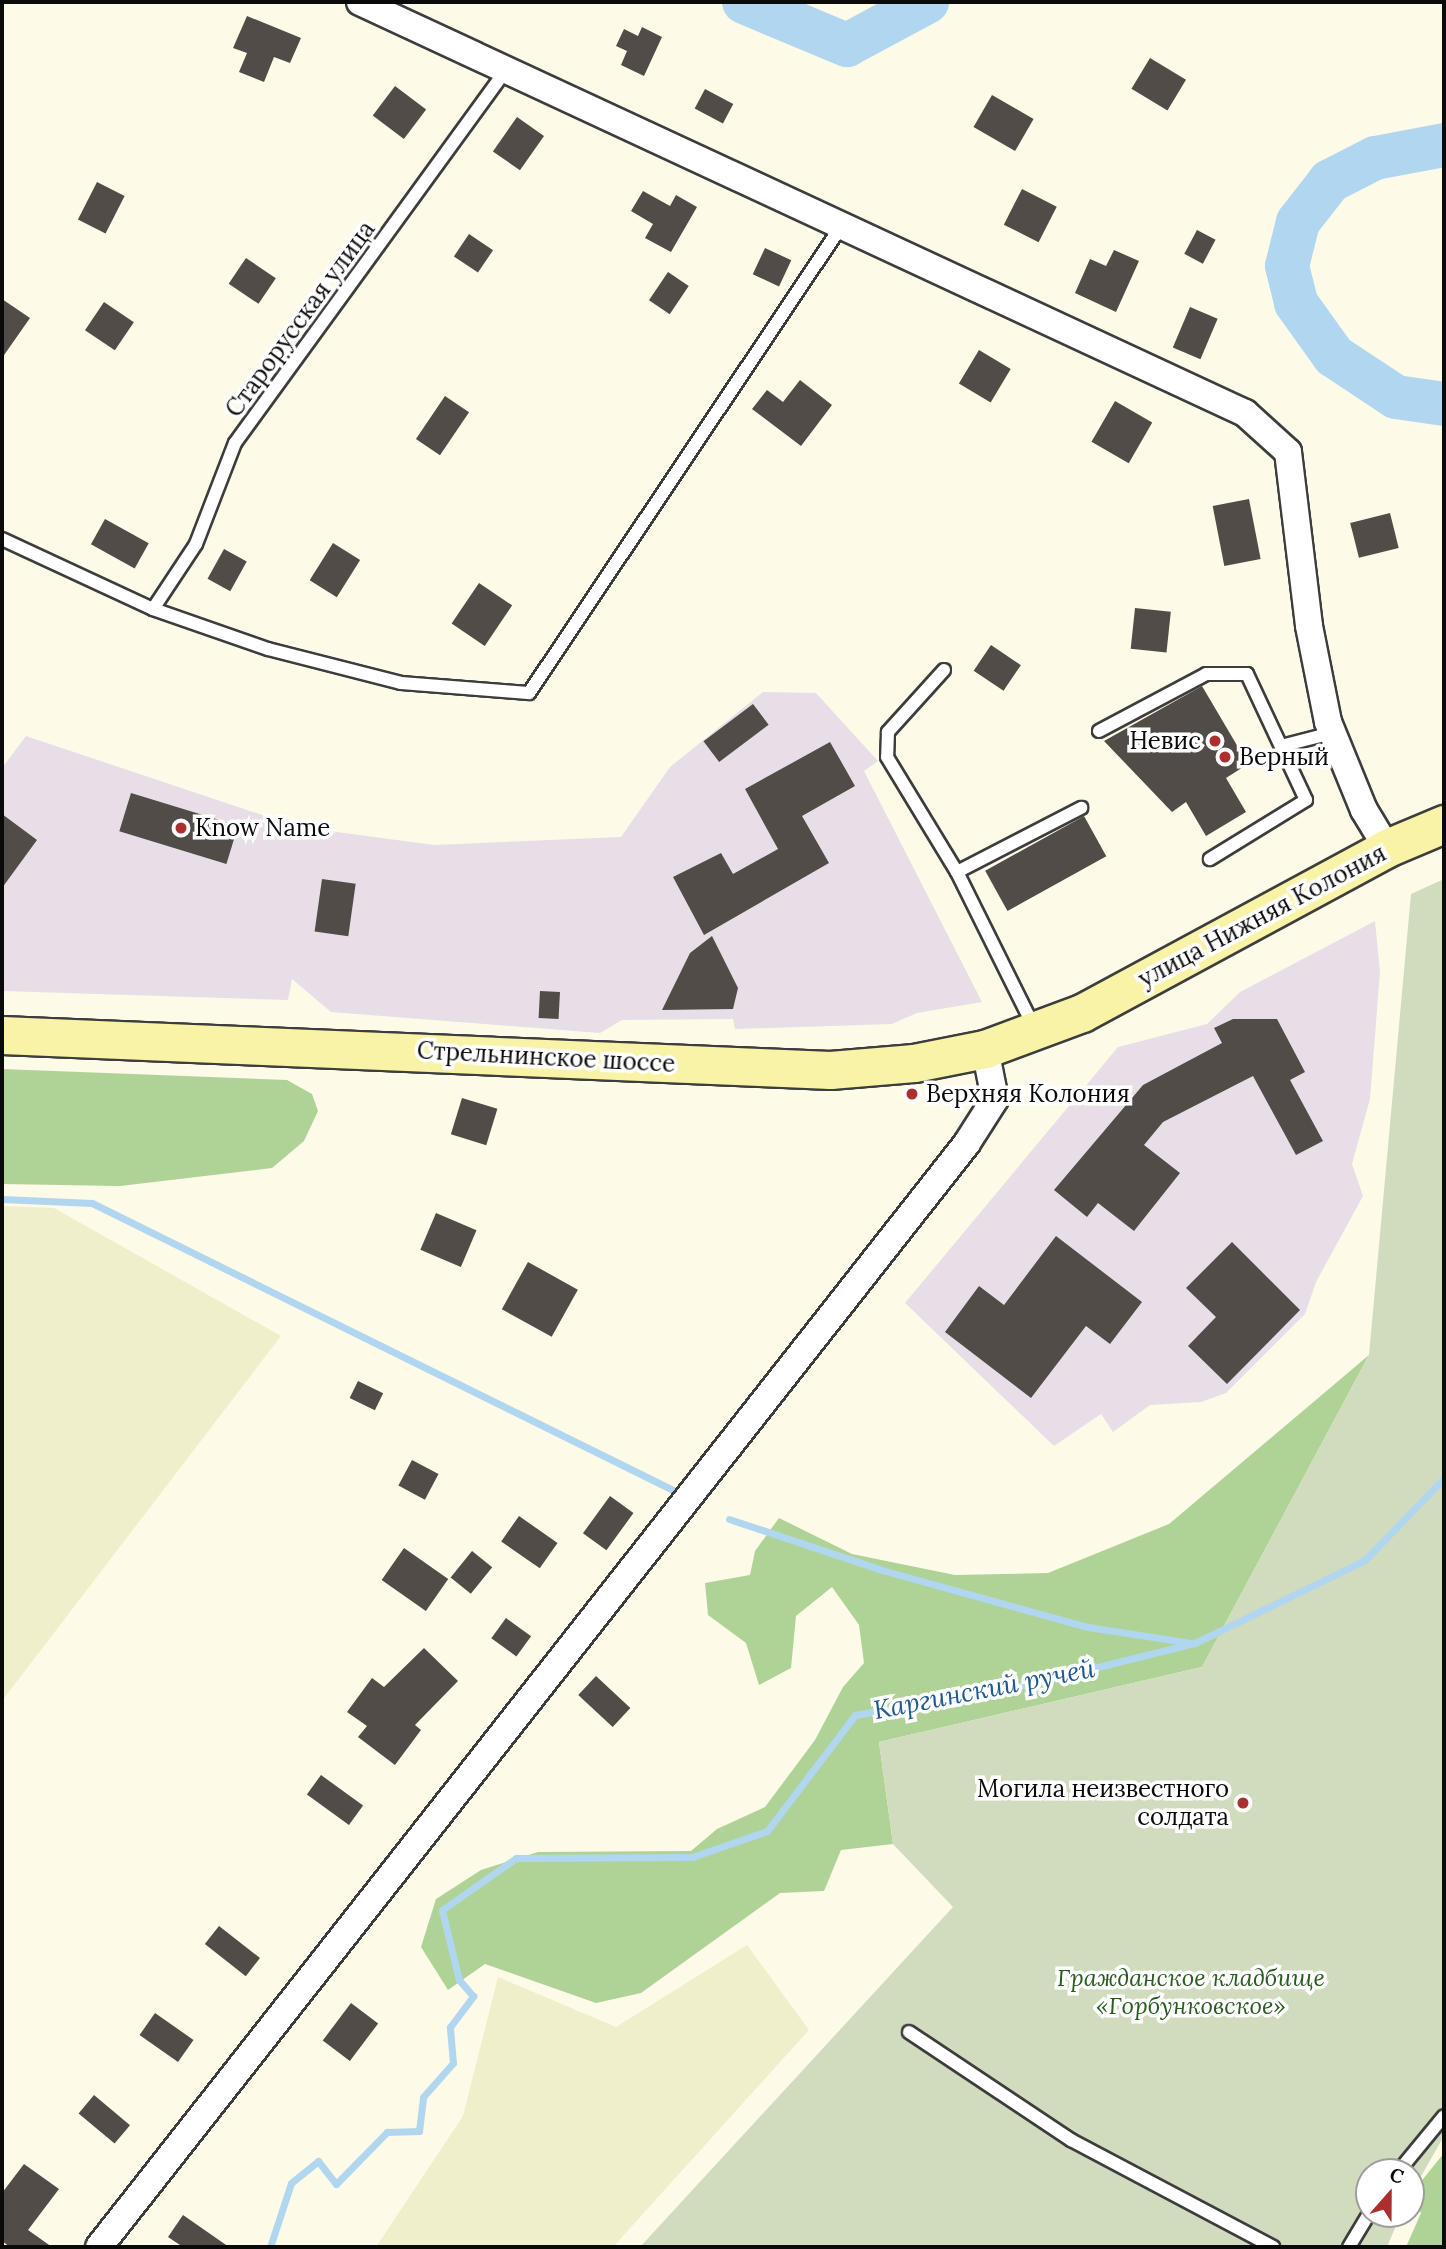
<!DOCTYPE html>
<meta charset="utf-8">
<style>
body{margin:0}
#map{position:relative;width:1446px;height:2249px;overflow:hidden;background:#fdfae8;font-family:Lora,serif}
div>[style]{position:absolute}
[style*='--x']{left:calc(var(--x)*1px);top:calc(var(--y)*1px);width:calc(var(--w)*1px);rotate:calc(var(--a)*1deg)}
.industrial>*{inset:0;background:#e8dee8}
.farmland>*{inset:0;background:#f0efcb}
.forest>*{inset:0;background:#afd396}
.cemetery>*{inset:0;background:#d0dcbd}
.stream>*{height:7px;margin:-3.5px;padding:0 3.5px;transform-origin:3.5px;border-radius:3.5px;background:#b1d6f0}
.river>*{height:44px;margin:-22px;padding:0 22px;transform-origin:22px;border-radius:22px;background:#b1d6f0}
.building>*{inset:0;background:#514c47;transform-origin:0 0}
.roads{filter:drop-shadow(2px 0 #3d3d3d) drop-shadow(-2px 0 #3d3d3d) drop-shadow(0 2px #3d3d3d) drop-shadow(0 -2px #3d3d3d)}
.lane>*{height:12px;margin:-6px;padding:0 6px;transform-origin:6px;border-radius:6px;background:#fff}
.street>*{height:26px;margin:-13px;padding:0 13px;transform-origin:13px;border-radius:13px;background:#fff}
.secondary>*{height:37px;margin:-18.5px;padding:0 18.5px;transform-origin:18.5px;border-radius:18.5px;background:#f9f3a8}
.dots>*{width:19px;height:19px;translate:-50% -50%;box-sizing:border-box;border:4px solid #fff;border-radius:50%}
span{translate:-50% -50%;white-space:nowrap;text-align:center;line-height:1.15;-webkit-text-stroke:7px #fff;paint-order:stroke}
.street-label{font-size:24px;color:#0a0a0a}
.poi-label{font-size:24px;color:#0a0a0a}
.right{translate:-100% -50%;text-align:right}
.left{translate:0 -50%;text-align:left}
.park-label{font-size:24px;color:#2a5b20;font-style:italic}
.water-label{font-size:26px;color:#1e5990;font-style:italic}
.frame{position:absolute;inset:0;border:4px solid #0a0a0a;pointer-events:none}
.north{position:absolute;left:1355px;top:2158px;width:70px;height:70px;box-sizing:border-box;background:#fff;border:2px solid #9d9d9d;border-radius:50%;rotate:21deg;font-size:19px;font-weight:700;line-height:28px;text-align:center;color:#0a0a0a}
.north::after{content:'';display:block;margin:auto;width:24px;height:32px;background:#ad2e2e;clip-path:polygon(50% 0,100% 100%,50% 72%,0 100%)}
</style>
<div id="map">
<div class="industrial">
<div style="clip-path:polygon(763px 692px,816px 693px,878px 761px,864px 771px,982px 1002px,917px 1013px,892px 1024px,735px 1029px,733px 1019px,622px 1020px,600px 1033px,331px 1012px,292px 979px,288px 1000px,2px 991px,2px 768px,26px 736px,319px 834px,337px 832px,434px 845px,621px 837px,670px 767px)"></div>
<div style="clip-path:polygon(1375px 921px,1380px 972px,1370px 1099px,1352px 1164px,1363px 1196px,1316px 1282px,1305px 1314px,1226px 1393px,1201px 1402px,1150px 1405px,1113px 1432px,1101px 1414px,1054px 1446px,905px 1303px,1118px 1047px,1207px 1024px,1240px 992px)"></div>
</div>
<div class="farmland">
<div style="clip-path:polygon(2px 1206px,54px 1208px,281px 1336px,2px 1701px)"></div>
<div style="clip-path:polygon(747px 1945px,809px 2030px,613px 2247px,376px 2247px,463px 2116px,498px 1977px,616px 2027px)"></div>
</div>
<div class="forest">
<div style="clip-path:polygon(2px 1069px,287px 1080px,312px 1094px,318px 1111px,304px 1141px,272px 1168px,120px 1186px,2px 1184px)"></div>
<div style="clip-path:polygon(1369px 1355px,1202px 1667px,879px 1742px,893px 1844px,841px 1850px,824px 1891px,780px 1893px,641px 1993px,596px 2003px,485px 1964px,448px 1990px,421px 1947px,436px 1899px,481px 1870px,538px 1852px,691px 1851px,717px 1829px,765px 1807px,815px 1740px,843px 1687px,864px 1663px,859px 1625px,832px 1587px,796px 1616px,791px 1668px,759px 1685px,746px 1643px,708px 1615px,705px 1583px,750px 1575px,755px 1551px,779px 1518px,852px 1554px,955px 1575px,1048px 1573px,1169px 1524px)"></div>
<div style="clip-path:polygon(1444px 2153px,1444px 2247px,1406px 2247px,1421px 2213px,1411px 2194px)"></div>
</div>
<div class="cemetery">
<div style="clip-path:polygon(1444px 879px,1444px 2136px,1411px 2194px,1411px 2172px,1369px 2172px,1369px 2214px,1401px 2214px,1387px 2247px,640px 2247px,953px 1907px,893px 1844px,879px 1742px,1202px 1667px,1369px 1355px,1411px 894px)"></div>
</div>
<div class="stream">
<div style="--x:2;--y:1199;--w:90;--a:2.5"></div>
<div style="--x:92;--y:1203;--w:648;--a:26.29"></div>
<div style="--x:729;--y:1519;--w:161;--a:18.4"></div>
<div style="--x:882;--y:1570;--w:214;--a:15.5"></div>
<div style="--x:1088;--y:1627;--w:104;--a:8.8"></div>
<div style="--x:270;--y:2247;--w:67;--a:-71.8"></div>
<div style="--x:291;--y:2183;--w:35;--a:-39"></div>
<div style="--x:318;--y:2161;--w:29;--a:52"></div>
<div style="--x:336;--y:2184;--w:73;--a:-45.6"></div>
<div style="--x:387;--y:2132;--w:32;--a:-2"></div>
<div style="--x:419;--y:2131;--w:34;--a:-83"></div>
<div style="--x:423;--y:2097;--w:45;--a:-48.6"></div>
<div style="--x:453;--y:2063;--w:36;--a:-95"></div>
<div style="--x:450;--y:2027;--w:39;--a:-53"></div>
<div style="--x:473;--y:1996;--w:21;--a:-131"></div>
<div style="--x:459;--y:1980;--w:72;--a:-103.7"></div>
<div style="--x:442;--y:1910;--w:90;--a:-35.1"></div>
<div style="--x:516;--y:1858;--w:176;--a:-0.3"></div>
<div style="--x:692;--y:1857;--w:79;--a:-19.1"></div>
<div style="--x:767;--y:1831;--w:146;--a:-52.8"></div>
<div style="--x:855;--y:1715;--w:177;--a:-10.1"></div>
<div style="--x:1029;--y:1684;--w:171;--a:-13.9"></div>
<div style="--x:1195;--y:1643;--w:189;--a:-26"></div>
<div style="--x:1365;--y:1560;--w:114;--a:-46.1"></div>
</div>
<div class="river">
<div style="--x:744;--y:2;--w:112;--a:22.7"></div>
<div style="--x:847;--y:45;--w:91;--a:-28.3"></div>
<div style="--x:1444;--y:145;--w:70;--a:169.3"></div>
<div style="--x:1375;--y:158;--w:51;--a:152.9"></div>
<div style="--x:1330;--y:181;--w:52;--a:128"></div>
<div style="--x:1298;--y:222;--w:45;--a:104"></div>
<div style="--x:1287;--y:266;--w:38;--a:76"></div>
<div style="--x:1296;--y:303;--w:65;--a:54.4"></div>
<div style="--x:1334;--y:356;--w:74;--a:33.5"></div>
<div style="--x:1396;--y:397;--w:49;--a:8.3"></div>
</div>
<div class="building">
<div style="clip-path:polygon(247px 16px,301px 38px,290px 63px,274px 57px,264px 82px,239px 72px,247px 53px,233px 48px)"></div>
<div style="clip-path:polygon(642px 27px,662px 37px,644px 76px,621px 65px,627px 51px,616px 46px,624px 29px,638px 36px)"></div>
<div style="left:1150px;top:58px;width:42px;height:36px;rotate:31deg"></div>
<div style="left:395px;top:86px;width:39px;height:37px;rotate:37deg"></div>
<div style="left:705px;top:89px;width:32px;height:22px;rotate:28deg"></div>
<div style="left:992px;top:95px;width:48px;height:37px;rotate:30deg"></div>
<div style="left:517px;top:117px;width:33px;height:42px;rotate:35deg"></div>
<div style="left:97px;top:182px;width:31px;height:42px;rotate:27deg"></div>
<div style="left:1022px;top:189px;width:39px;height:40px;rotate:27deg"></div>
<div style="clip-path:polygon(643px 191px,670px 206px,676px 195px,697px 207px,671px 252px,645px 238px,653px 224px,631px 211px)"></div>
<div style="left:1197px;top:230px;width:21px;height:27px;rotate:28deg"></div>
<div style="left:469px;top:234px;width:29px;height:27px;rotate:34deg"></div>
<div style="left:765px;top:248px;width:29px;height:29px;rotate:25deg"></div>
<div style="clip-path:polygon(1114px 250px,1139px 261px,1116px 312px,1075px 293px,1090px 259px,1106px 266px)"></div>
<div style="left:246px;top:258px;width:36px;height:31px;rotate:34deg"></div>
<div style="left:668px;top:272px;width:25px;height:34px;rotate:34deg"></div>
<div style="clip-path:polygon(2px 299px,30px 318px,2px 358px)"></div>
<div style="left:104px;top:302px;width:36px;height:34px;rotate:34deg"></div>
<div style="left:1190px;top:307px;width:30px;height:44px;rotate:23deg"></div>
<div style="left:979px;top:350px;width:37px;height:39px;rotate:31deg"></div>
<div style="clip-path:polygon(800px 380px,832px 405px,801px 446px,752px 409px,767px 390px,783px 402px)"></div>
<div style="left:445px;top:396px;width:29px;height:52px;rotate:34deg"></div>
<div style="left:1115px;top:401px;width:43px;height:47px;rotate:30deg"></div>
<div style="left:1249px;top:499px;width:61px;height:37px;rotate:79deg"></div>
<div style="left:1390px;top:513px;width:36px;height:41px;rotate:76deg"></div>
<div style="left:105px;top:519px;width:50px;height:29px;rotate:29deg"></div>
<div style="left:333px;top:543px;width:32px;height:44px;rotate:32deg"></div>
<div style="left:224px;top:549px;width:26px;height:34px;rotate:29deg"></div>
<div style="left:479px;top:583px;width:40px;height:49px;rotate:34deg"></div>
<div style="left:1135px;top:608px;width:36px;height:41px;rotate:6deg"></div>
<div style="left:991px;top:645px;width:36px;height:31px;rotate:34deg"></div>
<div style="clip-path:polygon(1202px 686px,1248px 764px,1226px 778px,1246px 812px,1206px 836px,1186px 802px,1172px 812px,1104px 741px)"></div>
<div style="left:753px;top:704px;width:26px;height:62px;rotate:53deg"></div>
<div style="clip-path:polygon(830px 742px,855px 786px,802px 816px,829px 863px,704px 935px,673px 877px,721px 853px,733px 874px,778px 849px,745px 789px)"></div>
<div style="left:131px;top:793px;width:112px;height:40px;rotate:17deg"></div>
<div style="clip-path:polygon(2px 814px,37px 840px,2px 888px)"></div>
<div style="left:1084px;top:816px;width:46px;height:113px;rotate:61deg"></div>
<div style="left:322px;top:879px;width:34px;height:53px;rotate:8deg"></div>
<div style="clip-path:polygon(712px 936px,738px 988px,733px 1009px,662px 1010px,690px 953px)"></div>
<div style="left:540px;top:991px;width:20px;height:27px;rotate:3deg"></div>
<div style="clip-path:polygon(1233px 1019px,1277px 1019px,1305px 1072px,1290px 1080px,1323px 1141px,1296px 1155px,1253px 1076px,1163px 1122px,1144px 1145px,1180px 1173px,1134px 1231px,1098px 1203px,1087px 1217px,1054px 1190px,1143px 1085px,1222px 1043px,1214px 1028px)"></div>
<div style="left:462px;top:1098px;width:37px;height:38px;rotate:17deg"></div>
<div style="left:436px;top:1213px;width:44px;height:40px;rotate:23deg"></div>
<div style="clip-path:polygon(1056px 1236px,1142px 1302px,1110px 1344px,1086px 1326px,1031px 1398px,945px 1332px,979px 1286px,1004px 1305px)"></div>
<div style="clip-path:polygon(1232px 1242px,1300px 1310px,1227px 1384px,1188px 1346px,1216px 1317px,1186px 1288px)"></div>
<div style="left:528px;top:1262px;width:57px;height:54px;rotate:29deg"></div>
<div style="left:358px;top:1381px;width:28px;height:19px;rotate:26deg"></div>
<div style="left:412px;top:1460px;width:30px;height:29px;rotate:28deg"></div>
<div style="left:610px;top:1496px;width:29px;height:46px;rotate:36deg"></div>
<div style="left:519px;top:1516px;width:47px;height:31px;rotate:35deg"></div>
<div style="left:404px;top:1548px;width:54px;height:39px;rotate:35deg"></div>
<div style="left:472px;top:1551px;width:26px;height:34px;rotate:39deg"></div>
<div style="left:506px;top:1618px;width:31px;height:25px;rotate:36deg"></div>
<div style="clip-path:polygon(424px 1648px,458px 1681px,415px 1725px,421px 1730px,395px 1765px,358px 1737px,367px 1726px,347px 1712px,372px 1678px,384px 1687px)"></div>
<div style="left:596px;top:1676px;width:47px;height:26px;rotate:43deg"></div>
<div style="left:321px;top:1775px;width:52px;height:24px;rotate:36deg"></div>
<div style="left:219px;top:1926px;width:52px;height:23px;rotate:38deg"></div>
<div style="left:351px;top:2003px;width:34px;height:47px;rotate:37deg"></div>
<div style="left:155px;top:2013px;width:47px;height:27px;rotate:35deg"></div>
<div style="left:94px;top:2095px;width:47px;height:24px;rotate:40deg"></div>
<div style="clip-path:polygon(24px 2164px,59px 2189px,28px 2230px,52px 2247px,10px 2247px,2px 2241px,2px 2193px)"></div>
<div style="clip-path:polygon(183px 2215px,229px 2247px,183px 2247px,168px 2237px)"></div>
</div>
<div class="roads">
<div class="lane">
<div style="--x:2;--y:539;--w:166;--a:24.9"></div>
<div style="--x:153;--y:609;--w:122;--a:19.2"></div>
<div style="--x:268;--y:649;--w:137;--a:14.3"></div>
<div style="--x:401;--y:683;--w:128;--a:4.5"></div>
<div style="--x:529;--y:693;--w:559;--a:-56.22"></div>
<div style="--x:153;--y:609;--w:78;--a:-56.5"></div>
<div style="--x:196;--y:544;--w:108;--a:-68.9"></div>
<div style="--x:235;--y:443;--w:462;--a:-54"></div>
<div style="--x:944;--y:670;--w:84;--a:132.1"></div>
<div style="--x:888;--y:732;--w:25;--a:92"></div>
<div style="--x:887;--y:757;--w:135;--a:58.7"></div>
<div style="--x:957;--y:872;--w:175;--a:63.6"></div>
<div style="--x:1099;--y:731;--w:121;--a:-28"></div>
<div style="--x:1206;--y:674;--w:41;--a:0"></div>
<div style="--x:1247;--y:674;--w:139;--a:64.9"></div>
<div style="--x:1306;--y:800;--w:113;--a:148.4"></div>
<div style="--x:1281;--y:746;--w:53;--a:-14.3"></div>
<div style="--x:957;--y:872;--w:140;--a:-27.3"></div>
<div style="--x:909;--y:2032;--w:195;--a:33.7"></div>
<div style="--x:1071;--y:2140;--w:229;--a:27.9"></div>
<div style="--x:1398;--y:2172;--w:72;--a:-50.6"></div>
<div style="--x:1349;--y:2247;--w:39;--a:-59"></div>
</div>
<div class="street">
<div style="--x:360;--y:2;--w:976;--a:24.91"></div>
<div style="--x:1245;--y:413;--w:58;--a:42.2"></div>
<div style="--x:1288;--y:452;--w:175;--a:83.1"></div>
<div style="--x:1309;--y:626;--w:98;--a:78.8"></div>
<div style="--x:1328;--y:722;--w:95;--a:67.8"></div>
<div style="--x:1364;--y:810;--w:44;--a:58.8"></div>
<div style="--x:99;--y:2247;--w:1404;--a:-51.82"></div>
<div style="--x:967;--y:1143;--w:52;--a:-57.5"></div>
<div style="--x:995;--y:1099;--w:51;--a:-101.3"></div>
</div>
<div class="secondary">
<div style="--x:2;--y:1035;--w:829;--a:2.42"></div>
<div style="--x:830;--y:1070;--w:84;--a:-4.8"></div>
<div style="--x:914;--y:1063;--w:72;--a:-11.2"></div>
<div style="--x:985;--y:1049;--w:103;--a:-20.4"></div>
<div style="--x:1082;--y:1013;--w:347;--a:-28.4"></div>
<div style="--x:1387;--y:848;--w:62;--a:-22.8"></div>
</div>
</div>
<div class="dots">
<div style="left:1215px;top:741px;background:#ad2e2e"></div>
<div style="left:1225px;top:757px;background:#ad2e2e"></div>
<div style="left:181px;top:828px;background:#ad2e2e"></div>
<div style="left:912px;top:1094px;background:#ad2e2e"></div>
<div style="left:1243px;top:1803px;background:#ad2e2e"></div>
</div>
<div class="street-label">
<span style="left:300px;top:319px;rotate:-54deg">Старорусская улица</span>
<span style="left:1262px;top:916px;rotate:-28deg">улица Нижняя Колония</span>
<span style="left:546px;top:1057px;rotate:3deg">Стрельнинское шоссе</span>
</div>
<div class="poi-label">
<span class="right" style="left:1201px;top:741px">Невис</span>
<span class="left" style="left:1239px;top:757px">Верный</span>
<span class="left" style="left:195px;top:828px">Know Name</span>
<span class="left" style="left:926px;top:1094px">Верхняя Колония</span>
<span class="right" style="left:1229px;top:1803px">Могила неизвестного<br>солдата</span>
</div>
<div class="park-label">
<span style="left:1191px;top:1992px">Гражданское кладбище<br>«Горбунковское»</span>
</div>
<div class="water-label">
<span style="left:984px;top:1689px;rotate:-11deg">Каргинский ручей</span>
</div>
<div class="frame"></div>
<div class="north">С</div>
</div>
